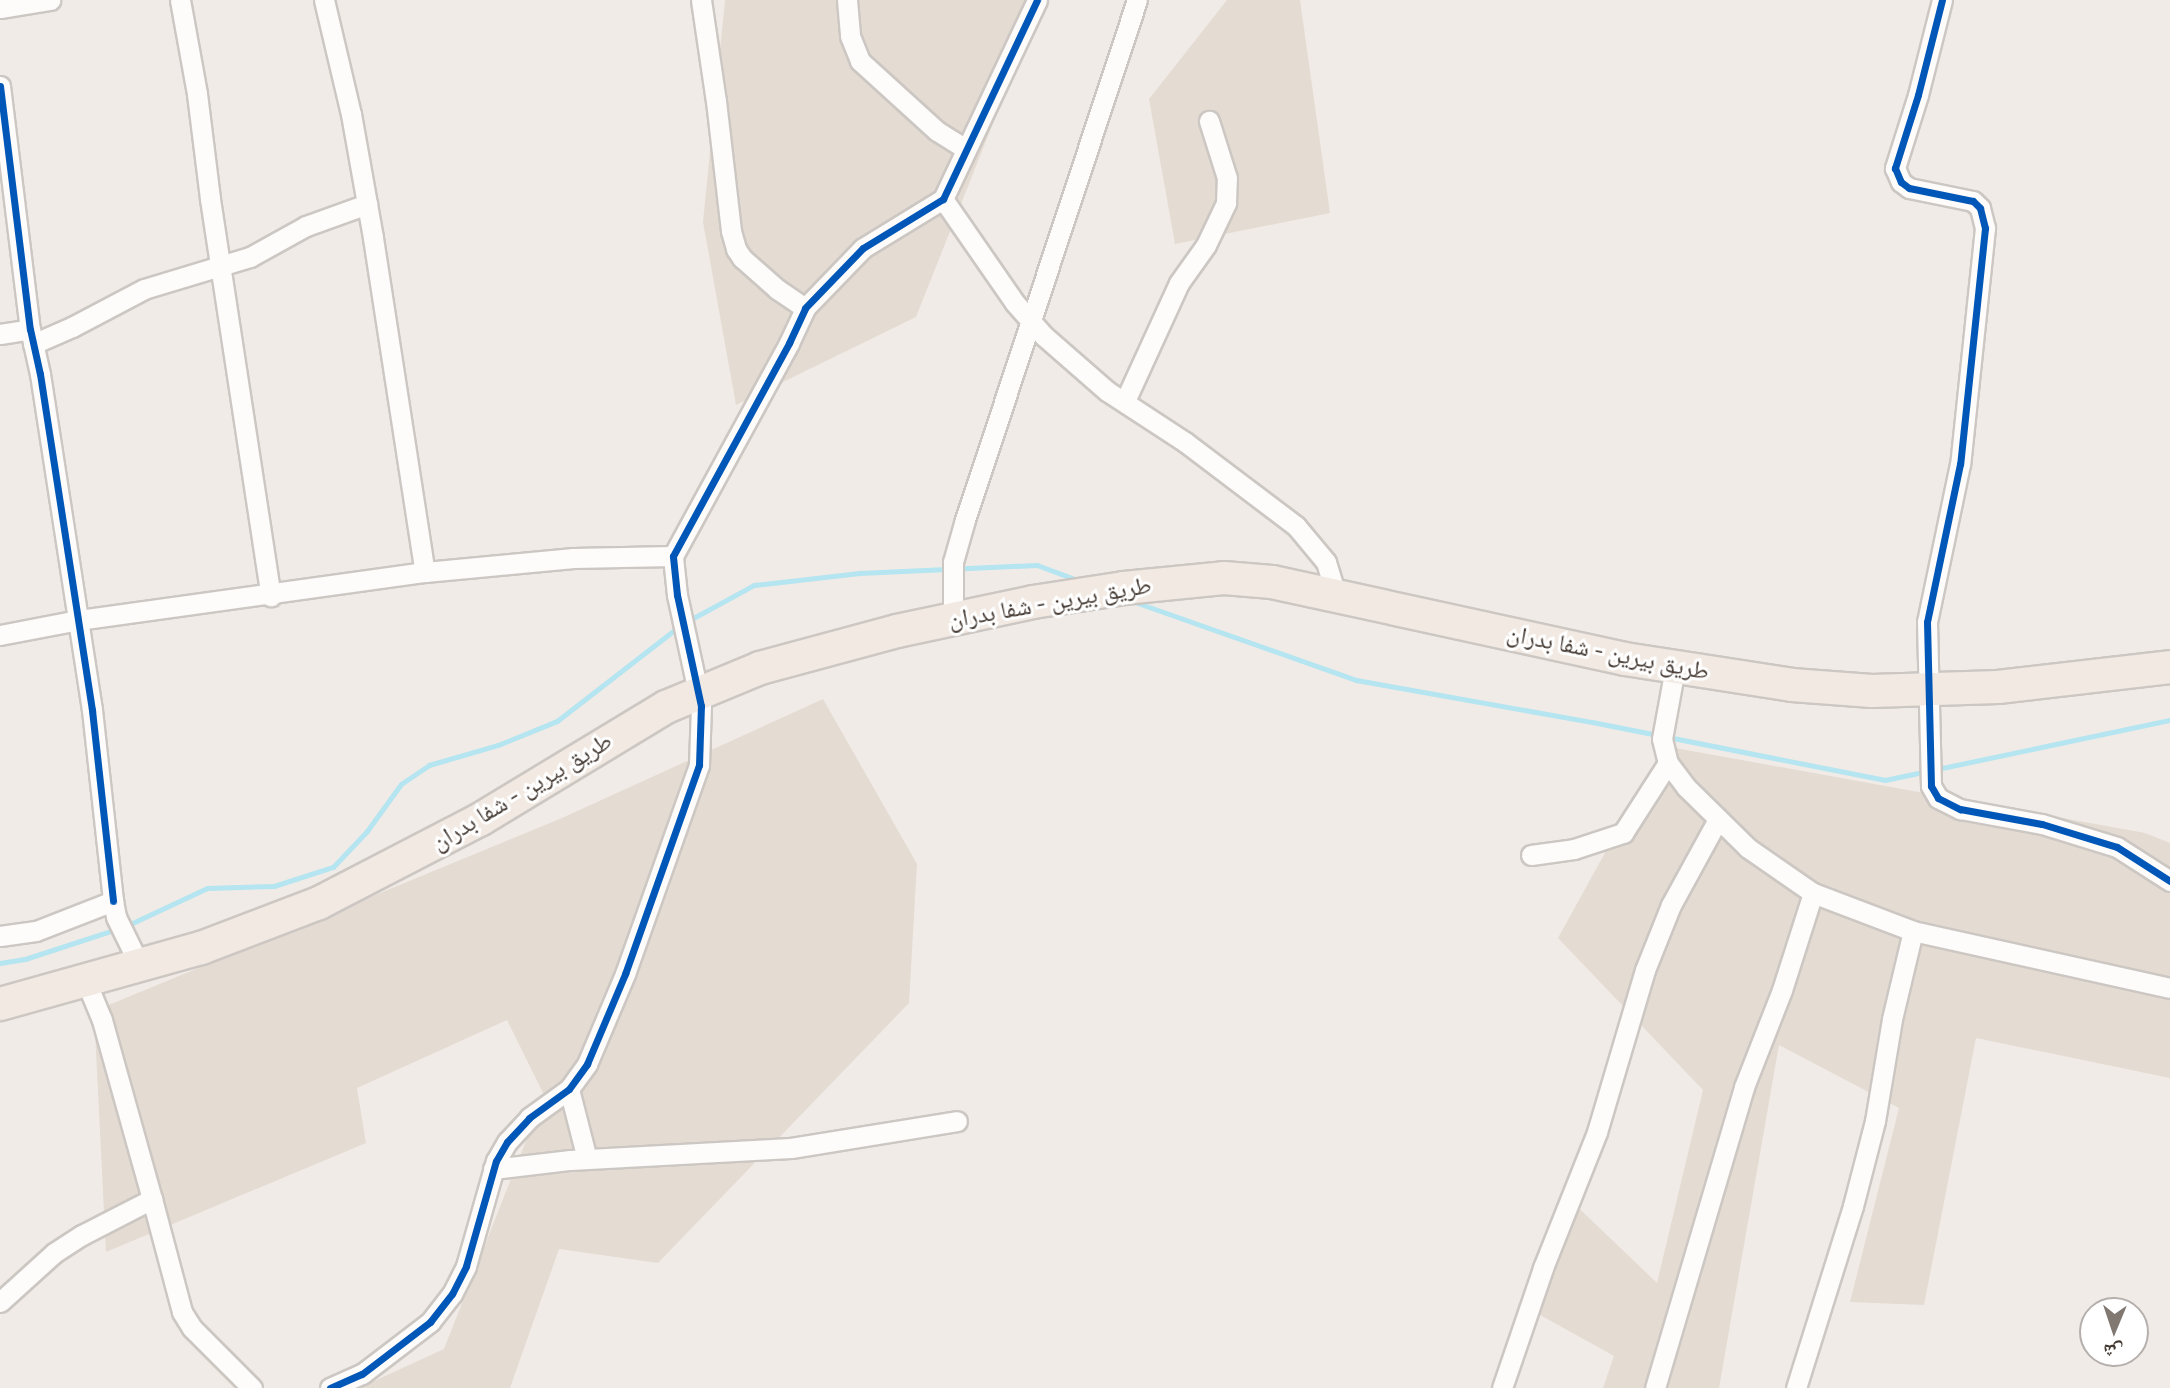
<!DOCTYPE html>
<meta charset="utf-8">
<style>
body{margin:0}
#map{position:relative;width:2170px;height:1388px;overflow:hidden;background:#f0ebe6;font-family:Karla,"Noto Naskh Arabic",sans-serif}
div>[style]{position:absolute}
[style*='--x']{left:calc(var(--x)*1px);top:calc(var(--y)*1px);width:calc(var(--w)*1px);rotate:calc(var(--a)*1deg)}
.residential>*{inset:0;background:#e4dbd3}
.stream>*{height:5px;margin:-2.5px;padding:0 2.5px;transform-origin:2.5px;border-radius:2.5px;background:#b4e5f0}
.roads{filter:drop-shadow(2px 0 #ccc7c2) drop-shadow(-2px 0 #ccc7c2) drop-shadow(0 2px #ccc7c2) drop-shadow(0 -2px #ccc7c2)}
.street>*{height:19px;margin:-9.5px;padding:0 9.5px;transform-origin:9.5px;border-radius:9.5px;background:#fdfcfb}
.primary>*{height:32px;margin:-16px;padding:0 16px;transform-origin:16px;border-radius:16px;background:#f1e9e2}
.cycleway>*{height:7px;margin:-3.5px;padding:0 3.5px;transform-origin:3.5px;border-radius:3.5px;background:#0057b8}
span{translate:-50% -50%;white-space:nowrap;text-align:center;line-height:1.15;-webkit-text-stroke:6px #fff;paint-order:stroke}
.street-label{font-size:24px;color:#453a33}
.north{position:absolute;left:2079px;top:1297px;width:70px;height:70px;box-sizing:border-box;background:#fff;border:2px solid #b5b0ad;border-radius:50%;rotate:182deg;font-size:19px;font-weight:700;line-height:28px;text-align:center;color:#453a33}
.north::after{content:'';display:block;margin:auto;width:24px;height:32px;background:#817872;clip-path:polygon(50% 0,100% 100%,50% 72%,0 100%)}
</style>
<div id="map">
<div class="residential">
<div style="clip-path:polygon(725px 0,1042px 0,916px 317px,736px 405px,703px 222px)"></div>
<div style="clip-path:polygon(1227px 0,1300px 0,1330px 213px,1175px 244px,1149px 99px)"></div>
<div style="clip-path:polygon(823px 699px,917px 864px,909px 1003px,658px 1263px,559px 1249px,510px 1388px,359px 1388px,444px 1349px,544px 1095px,507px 1020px,357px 1088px,366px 1143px,106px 1252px,94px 1011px,562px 818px)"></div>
<div style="clip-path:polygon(1664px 746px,2145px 833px,2170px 843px,2170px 1078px,1976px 1038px,1924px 1305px,1850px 1302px,1899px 1108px,1779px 1045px,1719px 1388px,1603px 1388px,1614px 1356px,1522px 1305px,1563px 1193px,1657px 1283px,1703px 1090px,1558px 938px)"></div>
</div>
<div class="stream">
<div style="--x:1132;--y:601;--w:238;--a:19.4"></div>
<div style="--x:1356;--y:680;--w:240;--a:10.1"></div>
<div style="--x:1592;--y:722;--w:299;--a:11.2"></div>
<div style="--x:1885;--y:780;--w:291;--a:-11.9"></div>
<div style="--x:686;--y:622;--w:77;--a:-28.6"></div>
<div style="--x:754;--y:585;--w:106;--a:-6.5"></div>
<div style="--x:859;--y:573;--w:178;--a:-2.6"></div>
<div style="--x:1037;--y:565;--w:46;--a:20.4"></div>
<div style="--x:126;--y:926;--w:89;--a:-25.1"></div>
<div style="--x:207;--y:888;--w:67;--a:-1.7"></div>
<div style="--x:274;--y:886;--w:62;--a:-17.9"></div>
<div style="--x:333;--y:867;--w:50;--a:-46.6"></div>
<div style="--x:367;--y:831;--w:58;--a:-54.1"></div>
<div style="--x:401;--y:784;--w:34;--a:-34"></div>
<div style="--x:429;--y:765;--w:72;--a:-16.2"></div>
<div style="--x:498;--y:745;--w:64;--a:-22.1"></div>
<div style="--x:557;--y:721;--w:153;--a:-37.8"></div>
<div style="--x:0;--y:963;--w:25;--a:-9"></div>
<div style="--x:25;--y:959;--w:97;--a:-18.1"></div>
</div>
<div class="roads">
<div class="street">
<div style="--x:180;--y:0;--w:96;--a:79.7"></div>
<div style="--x:197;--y:94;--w:106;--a:82.9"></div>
<div style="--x:210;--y:199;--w:402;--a:81.3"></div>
<div style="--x:324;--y:0;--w:117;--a:76.7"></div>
<div style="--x:351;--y:114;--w:126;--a:79.9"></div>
<div style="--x:373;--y:238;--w:338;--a:81.2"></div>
<div style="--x:701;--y:0;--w:102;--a:81.6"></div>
<div style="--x:716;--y:101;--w:131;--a:83.4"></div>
<div style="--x:731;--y:231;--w:19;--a:74"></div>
<div style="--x:736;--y:249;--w:11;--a:56"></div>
<div style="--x:742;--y:258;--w:47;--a:41.5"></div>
<div style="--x:777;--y:289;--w:34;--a:34"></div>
<div style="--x:847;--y:0;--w:36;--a:85"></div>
<div style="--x:850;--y:36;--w:27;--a:68"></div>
<div style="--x:860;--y:61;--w:104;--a:42.3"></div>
<div style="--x:937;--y:131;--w:34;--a:32"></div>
<div style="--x:1942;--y:0;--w:98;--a:104.2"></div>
<div style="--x:1918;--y:95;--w:77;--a:107.5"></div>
<div style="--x:1895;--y:168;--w:15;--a:67"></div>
<div style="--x:1901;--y:182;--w:10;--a:37"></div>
<div style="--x:1909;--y:188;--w:65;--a:11.5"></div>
<div style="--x:1973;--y:201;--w:10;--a:45"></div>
<div style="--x:1980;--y:208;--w:21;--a:76"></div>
<div style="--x:1985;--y:228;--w:237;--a:96"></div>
<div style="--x:1960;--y:464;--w:161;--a:101.8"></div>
<div style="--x:1927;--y:622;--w:164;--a:88.6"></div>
<div style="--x:1931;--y:786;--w:14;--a:60"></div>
<div style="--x:1938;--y:798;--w:25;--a:27"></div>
<div style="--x:1960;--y:809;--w:83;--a:10.4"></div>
<div style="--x:2042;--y:824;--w:78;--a:17"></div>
<div style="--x:2117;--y:847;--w:63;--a:32.7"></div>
<div style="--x:0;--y:8;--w:51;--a:-9.1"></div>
<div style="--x:0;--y:86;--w:245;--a:83"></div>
<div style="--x:30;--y:329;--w:46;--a:77.5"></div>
<div style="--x:40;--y:374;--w:340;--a:81.2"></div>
<div style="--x:92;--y:710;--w:192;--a:83.7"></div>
<div style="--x:943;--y:199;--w:126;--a:55.3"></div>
<div style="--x:1015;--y:303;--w:44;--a:48.7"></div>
<div style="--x:1044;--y:336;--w:84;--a:41.1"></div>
<div style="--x:1107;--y:391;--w:93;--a:33.2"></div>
<div style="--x:1185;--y:442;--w:139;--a:37.1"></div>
<div style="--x:1296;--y:526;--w:47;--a:50.2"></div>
<div style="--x:1326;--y:562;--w:34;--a:73"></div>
<div style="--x:0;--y:334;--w:30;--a:-9"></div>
<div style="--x:33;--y:344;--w:43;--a:-23.6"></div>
<div style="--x:72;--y:327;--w:81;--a:-27.8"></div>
<div style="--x:144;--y:289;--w:111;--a:-16.8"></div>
<div style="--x:250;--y:257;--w:64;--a:-29"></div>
<div style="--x:306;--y:226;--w:65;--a:-19.8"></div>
<div style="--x:1125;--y:401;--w:130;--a:-65.4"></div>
<div style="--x:1179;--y:283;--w:47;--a:-54.6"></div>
<div style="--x:1206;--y:245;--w:47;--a:-64.5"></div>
<div style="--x:1226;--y:203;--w:25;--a:-88"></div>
<div style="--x:1227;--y:178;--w:60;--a:-107.5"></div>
<div style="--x:953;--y:619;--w:57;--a:-90"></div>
<div style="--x:953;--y:562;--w:44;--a:-74.1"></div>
<div style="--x:965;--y:520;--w:548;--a:-71.7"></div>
<div style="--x:0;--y:635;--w:79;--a:-10.9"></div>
<div style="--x:78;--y:620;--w:350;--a:-7.9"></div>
<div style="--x:425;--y:572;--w:149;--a:-5.4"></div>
<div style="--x:573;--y:558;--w:100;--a:-1.1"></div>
<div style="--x:1675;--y:668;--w:72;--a:100.4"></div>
<div style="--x:1662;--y:739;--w:25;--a:76"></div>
<div style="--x:1668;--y:763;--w:30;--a:53"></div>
<div style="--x:1686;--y:787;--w:87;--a:44.5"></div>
<div style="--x:1748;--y:848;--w:79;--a:34.7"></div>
<div style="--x:1813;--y:893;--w:107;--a:20.8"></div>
<div style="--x:1913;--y:931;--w:263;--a:12.5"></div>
<div style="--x:1531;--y:855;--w:43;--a:-7.9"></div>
<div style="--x:1574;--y:849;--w:52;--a:-18.1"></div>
<div style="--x:1623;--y:833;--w:83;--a:-57.3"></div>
<div style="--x:0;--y:936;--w:36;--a:-8"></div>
<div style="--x:36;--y:931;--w:83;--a:-21.3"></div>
<div style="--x:113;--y:901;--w:16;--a:79"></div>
<div style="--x:116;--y:917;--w:52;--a:63.9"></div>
<div style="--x:85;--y:979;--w:44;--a:67.5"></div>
<div style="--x:102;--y:1020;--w:186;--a:74.4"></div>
<div style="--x:569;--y:1089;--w:72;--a:75.6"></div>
<div style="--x:493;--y:1169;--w:78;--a:-6.7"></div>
<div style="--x:570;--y:1160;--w:221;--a:-3.1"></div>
<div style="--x:791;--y:1148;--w:168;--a:-9.2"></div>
<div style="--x:0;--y:1302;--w:73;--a:-42.2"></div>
<div style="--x:54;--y:1253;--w:33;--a:-33"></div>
<div style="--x:82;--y:1235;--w:79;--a:-27.2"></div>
<div style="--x:152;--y:1199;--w:117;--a:75.1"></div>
<div style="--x:182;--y:1312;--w:19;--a:58"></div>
<div style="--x:192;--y:1328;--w:85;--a:45"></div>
<div style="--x:330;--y:1388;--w:35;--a:-24"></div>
<div style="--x:362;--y:1374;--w:86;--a:-37.4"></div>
<div style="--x:430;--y:1322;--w:36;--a:-52"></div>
<div style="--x:452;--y:1294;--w:31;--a:-63"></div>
<div style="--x:466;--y:1266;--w:109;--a:-74.1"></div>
<div style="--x:496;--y:1161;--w:22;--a:-60"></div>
<div style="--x:507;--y:1142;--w:33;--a:-47"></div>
<div style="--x:529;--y:1118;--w:49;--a:-35.9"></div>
<div style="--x:569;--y:1089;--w:31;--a:-54"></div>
<div style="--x:587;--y:1064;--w:98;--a:-67.1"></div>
<div style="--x:625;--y:974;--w:222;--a:-70.5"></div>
<div style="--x:699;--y:765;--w:59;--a:-88.1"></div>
<div style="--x:701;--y:706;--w:114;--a:-102.2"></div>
<div style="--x:677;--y:595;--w:39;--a:-96"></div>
<div style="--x:673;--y:556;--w:243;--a:-61.4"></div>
<div style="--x:789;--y:343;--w:38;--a:-65"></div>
<div style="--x:805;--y:308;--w:83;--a:-46"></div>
<div style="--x:863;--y:248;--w:94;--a:-31.5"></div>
<div style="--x:943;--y:199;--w:220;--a:-64.7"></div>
<div style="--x:1502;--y:1388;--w:127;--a:-71.1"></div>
<div style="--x:1543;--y:1268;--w:146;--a:-68.3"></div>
<div style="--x:1597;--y:1132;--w:169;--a:-73.5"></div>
<div style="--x:1645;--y:970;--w:70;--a:-68.2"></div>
<div style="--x:1671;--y:905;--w:98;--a:-61.3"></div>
<div style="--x:1655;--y:1388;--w:314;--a:-73.5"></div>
<div style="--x:1744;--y:1087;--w:104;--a:-68.6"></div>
<div style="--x:1782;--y:990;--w:102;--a:-72.3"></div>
<div style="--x:1796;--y:1388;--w:191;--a:-72.6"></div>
<div style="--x:1853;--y:1206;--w:88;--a:-75.5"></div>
<div style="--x:1875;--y:1121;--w:103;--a:-80.5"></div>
<div style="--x:1892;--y:1019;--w:90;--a:-76.6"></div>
</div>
<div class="primary">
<div style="--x:0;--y:1004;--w:209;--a:-15.6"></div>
<div style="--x:201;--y:948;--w:126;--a:-20.9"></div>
<div style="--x:319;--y:903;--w:182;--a:-27.4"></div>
<div style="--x:481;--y:819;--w:216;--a:-31.2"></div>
<div style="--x:666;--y:707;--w:102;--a:-22.5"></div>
<div style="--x:760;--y:668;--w:142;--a:-15.1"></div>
<div style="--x:897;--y:631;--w:139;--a:-12"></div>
<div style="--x:1033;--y:602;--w:92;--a:-8.7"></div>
<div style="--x:1124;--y:588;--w:100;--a:-5.7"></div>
<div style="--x:1224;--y:578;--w:48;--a:4.8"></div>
<div style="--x:1272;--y:582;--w:361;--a:12.3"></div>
<div style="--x:1625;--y:659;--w:169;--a:8.8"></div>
<div style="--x:1792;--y:685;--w:80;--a:4.3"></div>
<div style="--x:1872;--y:691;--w:126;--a:-1.8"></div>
<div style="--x:1998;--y:687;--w:173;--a:-6.6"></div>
</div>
</div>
<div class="cycleway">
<div style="--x:1942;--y:0;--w:98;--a:104.2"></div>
<div style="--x:1918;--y:95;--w:77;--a:107.5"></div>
<div style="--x:1895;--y:168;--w:15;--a:67"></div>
<div style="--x:1901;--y:182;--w:10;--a:37"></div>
<div style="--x:1909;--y:188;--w:65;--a:11.5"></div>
<div style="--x:1973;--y:201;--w:10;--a:45"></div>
<div style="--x:1980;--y:208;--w:21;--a:76"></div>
<div style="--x:1985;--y:228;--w:237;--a:96"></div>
<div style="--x:1960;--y:464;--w:161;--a:101.8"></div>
<div style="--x:1927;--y:622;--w:164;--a:88.6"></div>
<div style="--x:1931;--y:786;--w:14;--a:60"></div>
<div style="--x:1938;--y:798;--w:25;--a:27"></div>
<div style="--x:1960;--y:809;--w:83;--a:10.4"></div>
<div style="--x:2042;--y:824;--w:78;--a:17"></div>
<div style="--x:2117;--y:847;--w:63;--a:32.7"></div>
<div style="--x:0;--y:86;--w:245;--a:83"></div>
<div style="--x:30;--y:329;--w:46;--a:77.5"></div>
<div style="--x:40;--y:374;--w:340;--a:81.2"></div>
<div style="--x:92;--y:710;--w:192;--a:83.7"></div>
<div style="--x:330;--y:1388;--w:35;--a:-24"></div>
<div style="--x:362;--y:1374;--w:86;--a:-37.4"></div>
<div style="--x:430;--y:1322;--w:36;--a:-52"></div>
<div style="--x:452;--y:1294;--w:31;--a:-63"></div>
<div style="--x:466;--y:1266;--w:109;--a:-74.1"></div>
<div style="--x:496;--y:1161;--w:22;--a:-60"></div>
<div style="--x:507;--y:1142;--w:33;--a:-47"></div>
<div style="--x:529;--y:1118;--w:49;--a:-35.9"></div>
<div style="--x:569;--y:1089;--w:31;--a:-54"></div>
<div style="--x:587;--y:1064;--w:98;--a:-67.1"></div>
<div style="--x:625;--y:974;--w:222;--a:-70.5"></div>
<div style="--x:699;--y:765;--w:59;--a:-88.1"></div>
<div style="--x:701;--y:706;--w:114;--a:-102.2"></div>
<div style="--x:677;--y:595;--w:39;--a:-96"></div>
<div style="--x:673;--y:556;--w:243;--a:-61.4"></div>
<div style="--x:789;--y:343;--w:38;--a:-65"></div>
<div style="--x:805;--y:308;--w:83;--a:-46"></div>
<div style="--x:863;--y:248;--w:94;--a:-31.5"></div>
<div style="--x:943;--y:199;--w:220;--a:-64.7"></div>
</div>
<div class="street-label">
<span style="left:1050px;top:603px;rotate:-10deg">طريق بيرين - شفا بدران</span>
<span style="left:1608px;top:653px;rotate:11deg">طريق بيرين - شفا بدران</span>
<span style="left:522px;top:792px;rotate:-31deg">طريق بيرين - شفا بدران</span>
</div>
<div class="north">ش</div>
</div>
